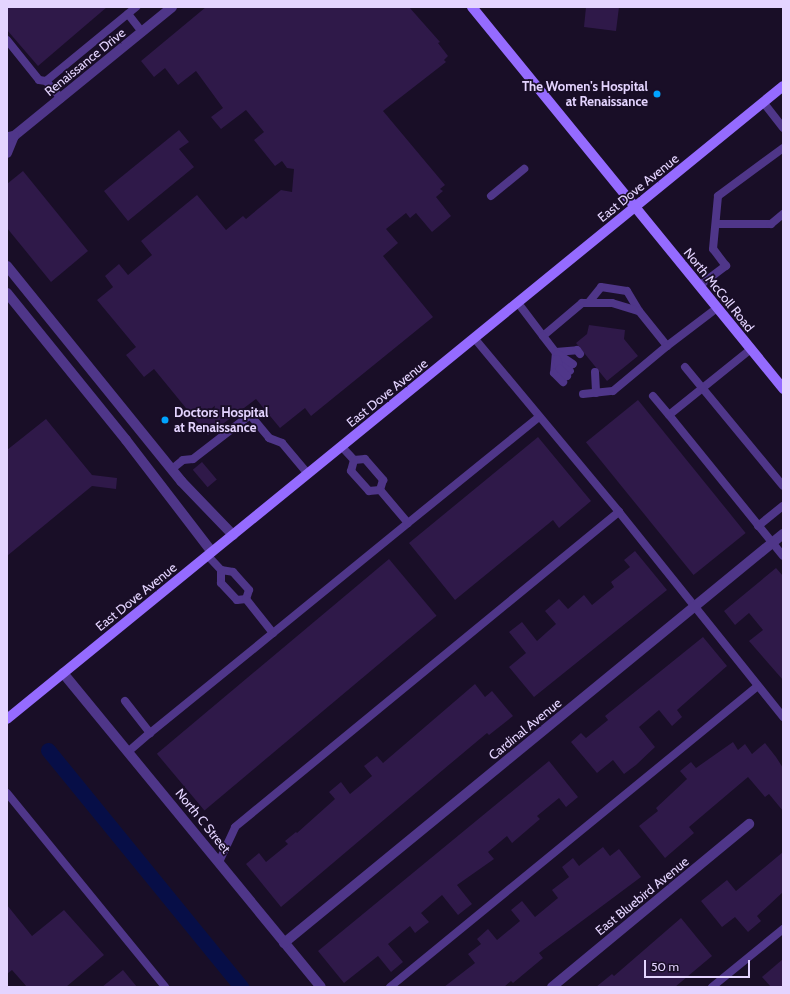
<!DOCTYPE html>
<style>
body{margin:0}
#map{position:relative;width:790px;height:994px;overflow:hidden;background:#190e27;font-family:Cabin,sans-serif}
div>[style]{position:absolute}
[style*='--x']{left:calc(var(--x)*1px);top:calc(var(--y)*1px);width:calc(var(--w)*1px);rotate:calc(var(--a)*1deg)}
.canal>*{height:15px;margin:-7.5px;padding:0 7.5px;transform-origin:7.5px;border-radius:7.5px;background:#070e47}
.building>*{inset:0;background:#2f1949;transform-origin:0 0}
.lane>*{height:8px;margin:-4px;padding:0 4px;transform-origin:4px;border-radius:4px;background:#4f3689}
.street>*{height:10px;margin:-5px;padding:0 5px;transform-origin:5px;border-radius:5px;background:#4f3689}
.secondary>*{height:10px;margin:-5px;padding:0 5px;transform-origin:5px;border-radius:5px;background:#956bff}
.dots>*{width:11px;height:11px;translate:-50% -50%;box-sizing:border-box;border:2px solid #190e27;border-radius:50%}
span{translate:-50% -50%;white-space:nowrap;text-align:center;line-height:1.15;-webkit-text-stroke:3.5px #190e27;paint-order:stroke}
.street-label{font-size:13px;color:#e4d4ff}
.poi-label{font-size:13px;color:#e4d4ff;font-weight:700}
.right{translate:-100% -50%;text-align:right}
.left{translate:0 -50%;text-align:left}
.frame{position:absolute;inset:0;border:8px solid #e4d4ff;pointer-events:none}
.scale{position:absolute;left:644px;top:960px;width:106px;height:18px;box-sizing:border-box;border:2px solid #e4d4ff;border-top:0;padding-left:5px;font-size:12px;line-height:14px;white-space:nowrap;color:#e4d4ff;-webkit-text-stroke:3px #190e27;paint-order:stroke}
</style>
<div id="map">
<div class="canal">
<div style="--x:48;--y:750;--w:306;--a:50.8"></div>
</div>
<div class="building">
<div style="clip-path:polygon(7px 7px,107px 7px,38px 66px,7px 30px)"></div>
<div style="clip-path:polygon(206px 7px,409px 7px,440px 42px,438px 43px,448px 56px,444px 60px,446px 62px,383px 111px,445px 185px,440px 189px,443px 191px,436px 197px,451px 216px,432px 232px,416px 213px,410px 218px,406px 213px,386px 229px,398px 243px,383px 256px,433px 317px,311px 416px,305px 408px,280px 428px,256px 399px,208px 435px,154px 369px,144px 377px,126px 355px,136px 347px,97px 300px,113px 287px,105px 276px,119px 264px,128px 275px,152px 255px,141px 241px,197px 195px,226px 230px,243px 216px,246px 219px,281px 190px,292px 192px,294px 169px,287px 168px,282px 161px,275px 166px,254px 140px,264px 132px,246px 110px,221px 129px,211px 117px,223px 108px,196px 71px,178px 85px,165px 68px,154px 77px,141px 61px)"></div>
<div style="clip-path:polygon(586px 7px,619px 7px,616px 31px,584px 27px)"></div>
<div style="clip-path:polygon(179px 130px,189px 142px,179px 149px,194px 167px,128px 221px,104px 191px)"></div>
<div style="clip-path:polygon(23px 171px,88px 251px,51px 282px,7px 228px,7px 184px)"></div>
<div style="clip-path:polygon(589px 325px,625px 330px,624px 339px,638px 356px,607px 381px,576px 343px,587px 334px)"></div>
<div style="left:638px;top:400px;width:171px;height:67px;rotate:51deg"></div>
<div style="clip-path:polygon(46px 419px,92px 475px,117px 478px,116px 489px,92px 486px,7px 556px,7px 450px)"></div>
<div style="clip-path:polygon(538px 437px,591px 501px,559px 528px,553px 520px,455px 600px,409px 543px)"></div>
<div style="left:202px;top:462px;width:23px;height:12px;rotate:50deg"></div>
<div style="clip-path:polygon(635px 551px,667px 590px,534px 697px,509px 667px,526px 653px,509px 632px,522px 622px,537px 641px,556px 624px,545px 611px,559px 599px,568px 609px,584px 595px,592px 605px,614px 587px,611px 582px,630px 567px,624px 560px)"></div>
<div style="left:389px;top:559px;width:74px;height:303px;rotate:50deg"></div>
<div style="clip-path:polygon(776px 568px,783px 576px,783px 680px,749px 641px,763px 630px,749px 613px,735px 625px,724px 611px)"></div>
<div style="clip-path:polygon(703px 637px,727px 666px,677px 710px,682px 717px,672px 726px,659px 710px,639px 727px,655px 747px,636px 765px,624px 774px,613px 760px,597px 773px,571px 742px,581px 733px,586px 738px,608px 720px,605px 716px)"></div>
<div style="clip-path:polygon(475px 684px,485px 697px,492px 691px,513px 716px,489px 735px,487px 733px,444px 769px,281px 907px,246px 864px,259px 853px,266px 862px,288px 844px,285px 841px,296px 832px,297px 833px,335px 799px,329px 792px,341px 782px,350px 794px,372px 776px,364px 766px,377px 756px,383px 763px)"></div>
<div style="clip-path:polygon(733px 742px,738px 750px,745px 744px,752px 754px,765px 743px,776px 757px,783px 768px,783px 811px,769px 794px,765px 797px,748px 777px,689px 827px,694px 833px,665px 858px,639px 826px,658px 811px,656px 808px,687px 779px,680px 771px,691px 762px,696px 768px)"></div>
<div style="clip-path:polygon(549px 761px,578px 797px,566px 807px,559px 798px,537px 816px,540px 819px,512px 843px,507px 836px,488px 852px,494px 859px,457px 885px,472px 904px,458px 915px,442px 895px,421px 913px,429px 922px,415px 933px,410px 926px,388px 944px,403px 962px,391px 972px,378px 956px,344px 983px,318px 951px)"></div>
<div style="clip-path:polygon(603px 847px,610px 856px,619px 849px,641px 877px,539px 953px,543px 958px,513px 983px,511px 981px,504px 987px,444px 987px,475px 963px,468px 954px,481px 944px,477px 939px,488px 929px,497px 940px,520px 921px,511px 910px,522px 901px,535px 917px,558px 898px,552px 890px,569px 877px,562px 867px,573px 858px,579px 866px)"></div>
<div style="clip-path:polygon(783px 852px,783px 892px,757px 916px,761px 921px,748px 932px,735px 917px,722px 927px,701px 901px,727px 880px,736px 891px)"></div>
<div style="clip-path:polygon(7px 905px,32px 936px,64px 910px,104px 955px,66px 987px,27px 987px,12px 970px,7px 974px)"></div>
<div style="clip-path:polygon(681px 918px,712px 956px,675px 987px,596px 987px,612px 974px,614px 976px)"></div>
<div style="clip-path:polygon(783px 959px,783px 987px,771px 987px,762px 977px)"></div>
<div style="clip-path:polygon(123px 970px,137px 987px,102px 987px)"></div>
</div>
<div class="lane">
<div style="--x:128;--y:14;--w:23;--a:52"></div>
<div style="--x:7;--y:40;--w:51;--a:51.3"></div>
<div style="--x:39;--y:80;--w:7;--a:8"></div>
<div style="--x:46;--y:81;--w:117;--a:-39.4"></div>
<div style="--x:46;--y:81;--w:23;--a:49"></div>
<div style="--x:763;--y:102;--w:33;--a:52"></div>
<div style="--x:491;--y:196;--w:43;--a:-39.3"></div>
<div style="--x:716;--y:224;--w:55;--a:0"></div>
<div style="--x:771;--y:224;--w:16;--a:-40"></div>
<div style="--x:699;--y:286;--w:34;--a:-37"></div>
<div style="--x:726;--y:266;--w:21;--a:-127"></div>
<div style="--x:713;--y:249;--w:53;--a:-84.6"></div>
<div style="--x:718;--y:196;--w:81;--a:-36.4"></div>
<div style="--x:589;--y:302;--w:19;--a:-51"></div>
<div style="--x:601;--y:287;--w:26;--a:9"></div>
<div style="--x:627;--y:291;--w:23;--a:59"></div>
<div style="--x:518;--y:303;--w:41;--a:52.9"></div>
<div style="--x:543;--y:336;--w:51;--a:-40.2"></div>
<div style="--x:582;--y:303;--w:30;--a:0"></div>
<div style="--x:612;--y:303;--w:28;--a:17"></div>
<div style="--x:639;--y:311;--w:45;--a:51.3"></div>
<div style="--x:667;--y:346;--w:63;--a:-37.2"></div>
<div style="--x:543;--y:336;--w:44;--a:52.4"></div>
<div style="--x:475;--y:339;--w:225;--a:50.2"></div>
<div style="--x:619;--y:512;--w:263;--a:51.3"></div>
<div style="--x:751;--y:349;--w:105;--a:141.2"></div>
<div style="--x:669;--y:415;--w:181;--a:51"></div>
<div style="--x:556;--y:352;--w:21;--a:95"></div>
<div style="--x:554;--y:373;--w:13;--a:45"></div>
<div style="--x:556;--y:352;--w:21;--a:-5"></div>
<div style="--x:577;--y:350;--w:5;--a:53"></div>
<div style="--x:558;--y:354;--w:18;--a:34"></div>
<div style="--x:557;--y:359;--w:10;--a:73"></div>
<div style="--x:560;--y:369;--w:10;--a:45"></div>
<div style="--x:685;--y:367;--w:154;--a:50.5"></div>
<div style="--x:595;--y:372;--w:21;--a:87"></div>
<div style="--x:583;--y:394;--w:30;--a:-6"></div>
<div style="--x:613;--y:391;--w:70;--a:-39.8"></div>
<div style="--x:653;--y:396;--w:25;--a:50"></div>
<div style="--x:342;--y:447;--w:18;--a:47"></div>
<div style="--x:354;--y:460;--w:11;--a:-5"></div>
<div style="--x:365;--y:459;--w:28;--a:49"></div>
<div style="--x:383;--y:480;--w:10;--a:107"></div>
<div style="--x:354;--y:460;--w:11;--a:105"></div>
<div style="--x:351;--y:471;--w:27;--a:48"></div>
<div style="--x:369;--y:491;--w:11;--a:-5"></div>
<div style="--x:172;--y:469;--w:14;--a:-39"></div>
<div style="--x:183;--y:460;--w:10;--a:-6"></div>
<div style="--x:193;--y:459;--w:72;--a:-37.7"></div>
<div style="--x:250;--y:415;--w:30;--a:50"></div>
<div style="--x:269;--y:438;--w:14;--a:21"></div>
<div style="--x:282;--y:443;--w:40;--a:50"></div>
<div style="--x:408;--y:523;--w:169;--a:-39"></div>
<div style="--x:758;--y:526;--w:32;--a:-39"></div>
<div style="--x:208;--y:556;--w:19;--a:47"></div>
<div style="--x:221;--y:570;--w:13;--a:90"></div>
<div style="--x:221;--y:583;--w:23;--a:47"></div>
<div style="--x:237;--y:600;--w:9;--a:-6"></div>
<div style="--x:221;--y:570;--w:12;--a:9"></div>
<div style="--x:233;--y:572;--w:24;--a:48"></div>
<div style="--x:249;--y:590;--w:9;--a:108"></div>
<div style="--x:273;--y:633;--w:174;--a:-39.2"></div>
<div style="--x:408;--y:523;--w:43;--a:-130.3"></div>
<div style="--x:125;--y:701;--w:41;--a:52"></div>
<div style="--x:150;--y:733;--w:159;--a:-39.1"></div>
<div style="--x:273;--y:633;--w:43;--a:-128.5"></div>
<div style="--x:129;--y:751;--w:28;--a:-41"></div>
<div style="--x:7;--y:793;--w:250;--a:50.8"></div>
<div style="--x:219;--y:862;--w:38;--a:-65"></div>
<div style="--x:235;--y:827;--w:497;--a:-39.4"></div>
<div style="--x:390;--y:987;--w:475;--a:-39.3"></div>
<div style="--x:712;--y:987;--w:92;--a:-39.2"></div>
</div>
<div class="street">
<div style="--x:14;--y:136;--w:204;--a:-39.2"></div>
<div style="--x:7;--y:153;--w:18;--a:-68"></div>
<div style="--x:14;--y:136;--w:5;--a:169"></div>
<div style="--x:7;--y:266;--w:277;--a:51"></div>
<div style="--x:181;--y:481;--w:75;--a:46.1"></div>
<div style="--x:7;--y:293;--w:189;--a:51"></div>
<div style="--x:126;--y:440;--w:141;--a:52.5"></div>
<div style="--x:63;--y:673;--w:406;--a:50.6"></div>
<div style="--x:284;--y:943;--w:645;--a:-39.34"></div>
<div style="--x:552;--y:987;--w:256;--a:-39.6"></div>
</div>
<div class="secondary">
<div style="--x:472;--y:7;--w:493;--a:50.8"></div>
<div style="--x:7;--y:719;--w:1001;--a:-39.2"></div>
</div>
<div class="dots">
<div style="left:657px;top:94px;background:#00a3ff"></div>
<div style="left:165px;top:420px;background:#00a3ff"></div>
</div>
<div class="street-label">
<span style="left:85px;top:62px;rotate:-39deg">Renaissance Drive</span>
<span style="left:638px;top:188px;rotate:-39deg">East Dove Avenue</span>
<span style="left:719px;top:290px;rotate:51deg">North McColl Road</span>
<span style="left:387px;top:393px;rotate:-39deg">East Dove Avenue</span>
<span style="left:136px;top:597px;rotate:-39deg">East Dove Avenue</span>
<span style="left:525px;top:729px;rotate:-39deg">Cardinal Avenue</span>
<span style="left:203px;top:821px;rotate:51deg">North C Street</span>
<span style="left:642px;top:896px;rotate:-39deg">East Bluebird Avenue</span>
</div>
<div class="poi-label">
<span class="right" style="left:648px;top:94px">The Women's Hospital<br>at Renaissance</span>
<span class="left" style="left:174px;top:420px">Doctors Hospital<br>at Renaissance</span>
</div>
<div class="frame"></div>
<div class="scale">50 m</div>
</div>
